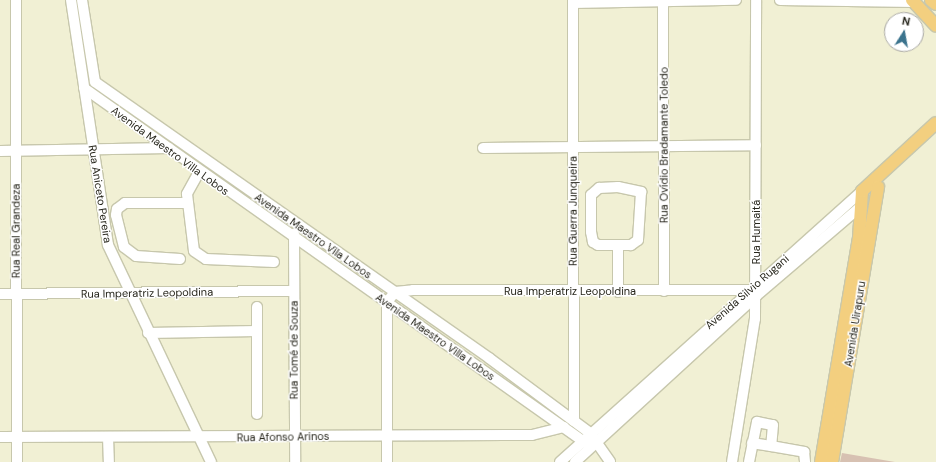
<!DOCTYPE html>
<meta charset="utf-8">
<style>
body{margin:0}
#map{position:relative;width:936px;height:462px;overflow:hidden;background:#f1f0d4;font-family:"DM Sans",sans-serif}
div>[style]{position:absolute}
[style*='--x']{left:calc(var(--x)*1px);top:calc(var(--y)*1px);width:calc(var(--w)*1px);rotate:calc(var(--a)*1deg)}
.green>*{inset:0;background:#d7c1b2}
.roads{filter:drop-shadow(1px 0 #c7c7ac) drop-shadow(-1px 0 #c7c7ac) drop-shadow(0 1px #c7c7ac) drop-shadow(0 -1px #c7c7ac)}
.minor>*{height:10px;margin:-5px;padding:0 5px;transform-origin:5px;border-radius:5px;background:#fff}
.major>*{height:12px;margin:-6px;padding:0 6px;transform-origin:6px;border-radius:6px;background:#f3cf7f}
span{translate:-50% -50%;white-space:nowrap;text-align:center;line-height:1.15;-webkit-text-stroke:3px #fff;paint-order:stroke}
.street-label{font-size:11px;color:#27261c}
.north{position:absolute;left:884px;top:12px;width:40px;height:40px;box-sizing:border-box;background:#fff;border:1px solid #a9a8a4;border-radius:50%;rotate:11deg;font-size:11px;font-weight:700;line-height:16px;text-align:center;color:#27261c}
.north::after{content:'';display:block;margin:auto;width:14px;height:18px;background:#3b738d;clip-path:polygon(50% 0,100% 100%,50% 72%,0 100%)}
</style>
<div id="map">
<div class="green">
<div style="clip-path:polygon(842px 453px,895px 462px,840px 462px)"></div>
</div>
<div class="roads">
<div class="minor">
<div style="--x:16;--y:0;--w:462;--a:89.9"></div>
<div style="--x:71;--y:0;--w:248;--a:81.4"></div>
<div style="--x:108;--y:245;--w:240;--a:64.6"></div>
<div style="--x:82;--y:0;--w:83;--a:81"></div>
<div style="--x:95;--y:82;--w:481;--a:35"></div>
<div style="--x:489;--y:358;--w:126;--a:36.6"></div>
<div style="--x:590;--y:433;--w:35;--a:55"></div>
<div style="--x:573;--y:0;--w:421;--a:89.9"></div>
<div style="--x:663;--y:0;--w:291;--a:89.8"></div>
<div style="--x:780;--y:0;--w:134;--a:0.9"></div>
<div style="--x:573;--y:3;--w:163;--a:-1.1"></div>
<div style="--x:84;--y:88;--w:620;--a:35.28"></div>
<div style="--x:483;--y:148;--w:273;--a:-0.6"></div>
<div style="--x:0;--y:151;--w:169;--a:-1"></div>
<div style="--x:199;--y:172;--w:25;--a:119"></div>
<div style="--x:187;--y:194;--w:57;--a:83"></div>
<div style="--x:194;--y:251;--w:14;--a:34"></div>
<div style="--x:206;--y:259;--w:68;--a:2.5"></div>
<div style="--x:618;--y:187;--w:24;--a:12"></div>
<div style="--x:641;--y:192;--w:48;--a:93.6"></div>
<div style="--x:638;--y:240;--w:9;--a:144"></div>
<div style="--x:631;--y:245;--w:33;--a:180"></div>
<div style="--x:598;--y:245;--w:6;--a:-149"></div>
<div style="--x:593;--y:242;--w:10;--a:-101"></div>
<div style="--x:591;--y:232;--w:37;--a:-90"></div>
<div style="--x:591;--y:195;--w:11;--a:-41"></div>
<div style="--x:599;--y:188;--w:19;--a:-3"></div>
<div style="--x:294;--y:234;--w:228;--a:89.7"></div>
<div style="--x:180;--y:259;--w:44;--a:-176.1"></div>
<div style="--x:136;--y:256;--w:15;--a:-143"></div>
<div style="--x:124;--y:247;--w:33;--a:-104"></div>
<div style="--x:116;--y:215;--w:6;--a:-81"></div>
<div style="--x:117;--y:209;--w:10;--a:-37"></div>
<div style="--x:125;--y:203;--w:62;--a:0"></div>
<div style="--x:618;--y:292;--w:47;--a:-90"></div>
<div style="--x:0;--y:294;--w:294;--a:-0.6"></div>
<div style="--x:148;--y:333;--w:109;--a:-1.1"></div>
<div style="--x:257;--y:414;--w:107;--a:-90"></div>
<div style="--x:0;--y:437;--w:532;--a:-0.22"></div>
<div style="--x:532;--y:435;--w:33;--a:-14"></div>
<div style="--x:108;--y:437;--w:25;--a:88"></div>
<div style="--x:752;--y:443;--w:19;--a:9"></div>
<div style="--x:387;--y:462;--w:160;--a:-90"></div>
<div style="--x:387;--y:302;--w:13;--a:-51"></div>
<div style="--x:395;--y:292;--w:18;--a:-6"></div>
<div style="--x:413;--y:290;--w:337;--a:0"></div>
<div style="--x:750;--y:290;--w:8;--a:45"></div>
<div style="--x:560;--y:462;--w:406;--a:-41.9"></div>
<div style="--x:575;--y:462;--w:246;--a:-42.5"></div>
<div style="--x:756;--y:296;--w:134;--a:-40.5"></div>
<div style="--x:732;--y:462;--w:145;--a:-80.9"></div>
<div style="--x:755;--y:319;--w:319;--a:-89.8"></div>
<div style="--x:749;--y:462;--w:41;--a:-78.7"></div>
<div style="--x:757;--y:422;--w:16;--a:11"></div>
<div style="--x:773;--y:425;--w:21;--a:95"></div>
<div style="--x:771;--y:446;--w:34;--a:10"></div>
<div style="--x:804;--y:452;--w:10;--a:84"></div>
</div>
<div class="major">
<div style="--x:912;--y:0;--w:35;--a:47"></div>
<div style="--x:931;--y:0;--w:6;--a:39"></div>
<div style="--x:821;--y:462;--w:227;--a:-80.4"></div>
<div style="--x:859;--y:238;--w:47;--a:-86.3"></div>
<div style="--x:862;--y:191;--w:100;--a:-42.6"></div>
<div style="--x:832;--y:462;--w:279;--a:-80.5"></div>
</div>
</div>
<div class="street-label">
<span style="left:664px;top:145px;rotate:-90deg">Rua Ovídio Bradamante Toledo</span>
<span style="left:170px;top:151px;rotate:36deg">Avenida Maestro Villa Lobos</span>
<span style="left:100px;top:194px;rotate:81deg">Rua Aniceto Pereira</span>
<span style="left:573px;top:211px;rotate:-90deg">Rua Guerra Junqueira</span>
<span style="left:16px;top:231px;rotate:-90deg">Rua Real Grandeza</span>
<span style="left:756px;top:232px;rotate:-90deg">Rua Humaitá</span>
<span style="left:313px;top:236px;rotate:35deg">Avenida Maestro Vila Lobos</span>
<span style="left:570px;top:291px">Rua Imperatriz Leopoldina</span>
<span style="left:747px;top:292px;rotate:-41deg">Avenida Silvio Rugani</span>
<span style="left:147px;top:293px;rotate:-1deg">Rua Imperatriz Leopoldina</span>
<span style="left:855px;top:324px;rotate:-81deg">Avenida Uirapuru</span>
<span style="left:435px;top:337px;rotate:35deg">Avenida Maestro Villa Lobos</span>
<span style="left:294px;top:350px;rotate:-90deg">Rua Tomé de Souza</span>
<span style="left:283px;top:437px;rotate:-1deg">Rua Afonso Arinos</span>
</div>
<div class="north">N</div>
</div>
